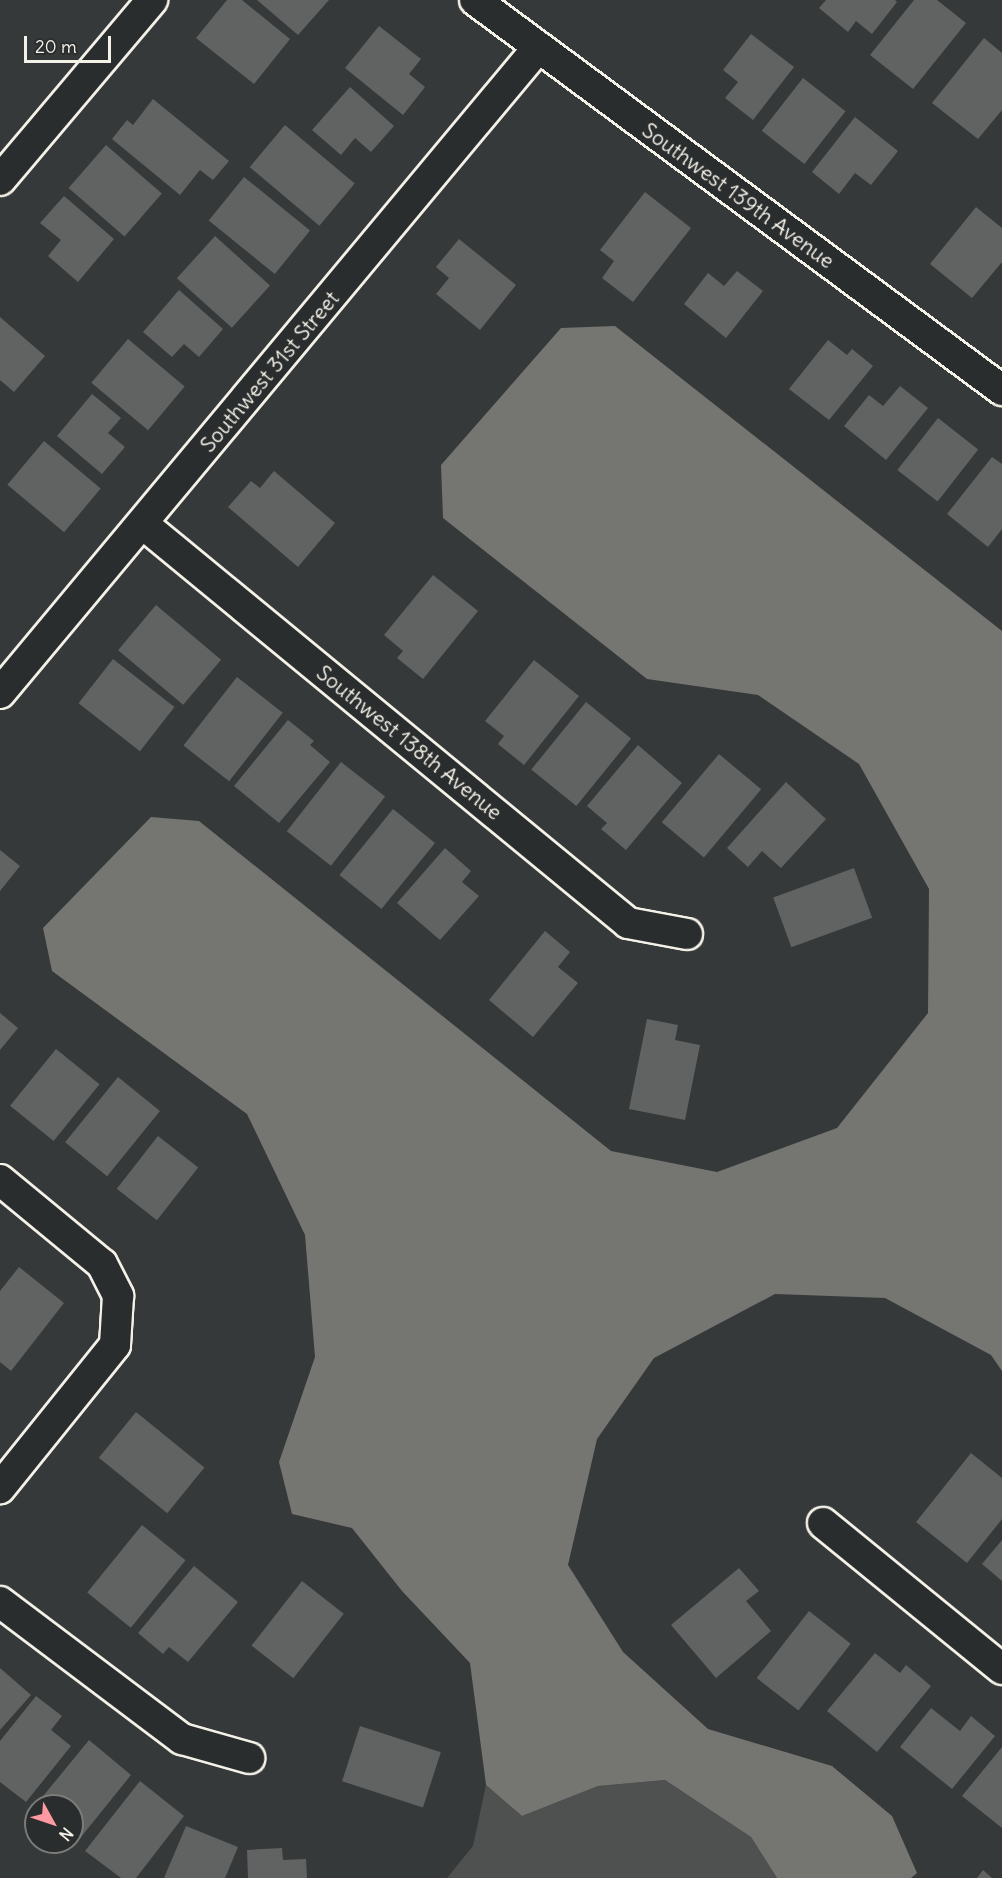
<!DOCTYPE html>
<style>
body{margin:0}
#map{position:relative;width:1002px;height:1878px;overflow:hidden;background:#363939;font-family:Delius,sans-serif}
div>[style]{position:absolute}
[style*='--x']{left:calc(var(--x)*1px);top:calc(var(--y)*1px);width:calc(var(--w)*1px);rotate:calc(var(--a)*1deg)}
.green>*{inset:0;background:#4e514f}
.water>*{inset:0;background:#757572}
.building>*{inset:0;background:#616362;transform-origin:0 0}
.roads{filter:drop-shadow(2px 0 #f4f1e8) drop-shadow(-2px 0 #f4f1e8) drop-shadow(0 2px #f4f1e8) drop-shadow(0 -2px #f4f1e8)}
.street>*{height:30px;margin:-15px;padding:0 15px;transform-origin:15px;border-radius:15px;background:#2a2d2e}
span{translate:-50% -50%;white-space:nowrap;text-align:center;line-height:1.15;-webkit-text-stroke:4.5px #2a2d2e;paint-order:stroke}
.street-label{font-size:21px;color:#f4f1e8}
.north{position:absolute;left:24px;top:1794px;width:60px;height:60px;box-sizing:border-box;background:#2a2d2e;border:2px solid #7b7b78;border-radius:50%;rotate:130deg;font-size:16px;font-weight:700;line-height:24px;text-align:center;color:#f4f1e8}
.north::after{content:'';display:block;margin:auto;width:21px;height:27px;background:#ff9aa2;clip-path:polygon(50% 0,100% 100%,50% 72%,0 100%)}
.scale{position:absolute;left:24px;top:36px;width:87px;height:27px;box-sizing:border-box;border:3px solid #f4f1e8;border-top:0;padding-left:8px;font-size:18px;line-height:21px;white-space:nowrap;color:#f4f1e8;-webkit-text-stroke:4px #2a2d2e;paint-order:stroke}
</style>
<div id="map">
<div class="green">
<div style="clip-path:polygon(665px 1780px,751px 1837px,777px 1878px,447px 1878px,473px 1846px,486px 1785px,522px 1816px,598px 1786px)"></div>
</div>
<div class="water">
<div style="clip-path:polygon(615px 326px,1002px 631px,1002px 1371px,991px 1355px,885px 1298px,775px 1294px,654px 1358px,597px 1439px,568px 1565px,623px 1652px,708px 1729px,832px 1766px,892px 1816px,917px 1873px,911px 1878px,777px 1878px,751px 1837px,665px 1780px,598px 1786px,522px 1816px,486px 1785px,470px 1663px,402px 1591px,352px 1528px,292px 1514px,279px 1462px,315px 1357px,305px 1235px,247px 1114px,52px 971px,43px 928px,151px 817px,199px 821px,611px 1151px,717px 1172px,837px 1128px,928px 1013px,929px 889px,859px 764px,758px 695px,647px 679px,443px 518px,441px 465px,561px 328px)"></div>
</div>
<div class="building">
<div style="clip-path:polygon(227px 0,242px 0,290px 39px,254px 84px,196px 38px)"></div>
<div style="clip-path:polygon(257px 0,329px 0,298px 35px)"></div>
<div style="clip-path:polygon(826px 0,895px 0,897px 2px,872px 34px,856px 21px,848px 32px,819px 8px)"></div>
<div style="clip-path:polygon(914px 0,937px 0,966px 23px,913px 89px,870px 55px)"></div>
<div style="clip-path:polygon(379px 26px,421px 59px,409px 74px,425px 87px,403px 115px,345px 68px)"></div>
<div style="clip-path:polygon(751px 34px,794px 67px,753px 120px,725px 98px,738px 82px,723px 70px)"></div>
<div style="clip-path:polygon(984px 38px,1002px 53px,1002px 110px,978px 139px,932px 103px)"></div>
<div style="left:803px;top:78px;width:54px;height:67px;rotate:38deg"></div>
<div style="clip-path:polygon(350px 87px,394px 126px,371px 152px,355px 138px,341px 155px,312px 130px)"></div>
<div style="clip-path:polygon(153px 99px,229px 161px,213px 180px,200px 170px,180px 195px,112px 139px,127px 120px,133px 125px)"></div>
<div style="clip-path:polygon(855px 117px,898px 151px,871px 185px,855px 173px,839px 194px,812px 172px)"></div>
<div style="left:285px;top:125px;width:91px;height:55px;rotate:40deg"></div>
<div style="left:106px;top:145px;width:74px;height:57px;rotate:41deg"></div>
<div style="left:244px;top:177px;width:85px;height:56px;rotate:39deg"></div>
<div style="clip-path:polygon(645px 192px,691px 228px,633px 302px,602px 278px,614px 261px,600px 250px)"></div>
<div style="clip-path:polygon(64px 196px,114px 239px,78px 282px,48px 256px,61px 240px,40px 223px)"></div>
<div style="clip-path:polygon(976px 207px,1002px 228px,1002px 262px,972px 298px,930px 264px)"></div>
<div style="left:215px;top:236px;width:74px;height:57px;rotate:42deg"></div>
<div style="clip-path:polygon(459px 239px,516px 285px,480px 330px,436px 294px,449px 278px,436px 267px)"></div>
<div style="clip-path:polygon(737px 271px,763px 291px,726px 338px,684px 304px,708px 273px,724px 286px)"></div>
<div style="clip-path:polygon(179px 290px,223px 329px,199px 357px,184px 344px,172px 357px,143px 332px)"></div>
<div style="clip-path:polygon(0 317px,45px 356px,14px 392px,0 380px)"></div>
<div style="left:128px;top:339px;width:74px;height:57px;rotate:40deg"></div>
<div style="clip-path:polygon(828px 340px,847px 355px,852px 349px,873px 366px,829px 420px,789px 389px)"></div>
<div style="clip-path:polygon(900px 386px,928px 408px,886px 460px,844px 426px,869px 395px,883px 406px)"></div>
<div style="clip-path:polygon(92px 394px,121px 418px,108px 433px,125px 447px,102px 474px,57px 436px)"></div>
<div style="left:938px;top:418px;width:51px;height:66px;rotate:38deg"></div>
<div style="left:44px;top:441px;width:74px;height:57px;rotate:40deg"></div>
<div style="clip-path:polygon(992px 457px,1002px 464px,1002px 529px,988px 547px,947px 514px)"></div>
<div style="clip-path:polygon(274px 471px,335px 523px,298px 567px,228px 507px,251px 481px,260px 488px)"></div>
<div style="clip-path:polygon(433px 575px,478px 611px,423px 679px,397px 658px,403px 651px,384px 635px)"></div>
<div style="left:156px;top:605px;width:85px;height:59px;rotate:40deg"></div>
<div style="left:113px;top:659px;width:78px;height:56px;rotate:38deg"></div>
<div style="clip-path:polygon(534px 660px,579px 696px,524px 765px,498px 744px,504px 736px,485px 721px)"></div>
<div style="left:237px;top:677px;width:58px;height:87px;rotate:38deg"></div>
<div style="left:586px;top:702px;width:58px;height:87px;rotate:39deg"></div>
<div style="clip-path:polygon(288px 720px,314px 741px,310px 745px,330px 762px,279px 823px,234px 786px)"></div>
<div style="clip-path:polygon(638px 745px,682px 783px,626px 850px,601px 829px,607px 823px,587px 806px)"></div>
<div style="left:719px;top:754px;width:55px;height:89px;rotate:40deg"></div>
<div style="left:341px;top:762px;width:56px;height:88px;rotate:38deg"></div>
<div style="clip-path:polygon(786px 782px,826px 819px,781px 868px,762px 851px,748px 867px,727px 848px)"></div>
<div style="left:393px;top:809px;width:54px;height:85px;rotate:39deg"></div>
<div style="clip-path:polygon(445px 848px,471px 871px,462px 882px,479px 896px,440px 940px,397px 903px)"></div>
<div style="clip-path:polygon(0 850px,20px 866px,0 891px)"></div>
<div style="left:854px;top:868px;width:53px;height:86px;rotate:70deg"></div>
<div style="clip-path:polygon(545px 931px,570px 952px,558px 967px,578px 983px,533px 1037px,489px 1000px)"></div>
<div style="clip-path:polygon(0 1013px,18px 1028px,0 1050px)"></div>
<div style="clip-path:polygon(647px 1019px,678px 1025px,675px 1040px,700px 1045px,685px 1120px,629px 1109px)"></div>
<div style="left:56px;top:1049px;width:56px;height:73px;rotate:39deg"></div>
<div style="left:118px;top:1077px;width:54px;height:84px;rotate:39deg"></div>
<div style="left:158px;top:1136px;width:51px;height:67px;rotate:38deg"></div>
<div style="clip-path:polygon(19px 1267px,64px 1303px,11px 1371px,0 1362px,0 1291px)"></div>
<div style="left:136px;top:1412px;width:88px;height:59px;rotate:39deg"></div>
<div style="clip-path:polygon(971px 1453px,1002px 1478px,1002px 1519px,967px 1563px,916px 1522px)"></div>
<div style="left:142px;top:1525px;width:56px;height:87px;rotate:39deg"></div>
<div style="clip-path:polygon(1002px 1540px,1002px 1581px,982px 1564px)"></div>
<div style="clip-path:polygon(194px 1566px,238px 1602px,188px 1662px,169px 1647px,163px 1654px,138px 1633px)"></div>
<div style="clip-path:polygon(739px 1568px,759px 1591px,746px 1601px,771px 1631px,716px 1678px,671px 1625px)"></div>
<div style="left:302px;top:1581px;width:53px;height:82px;rotate:38deg"></div>
<div style="left:809px;top:1611px;width:53px;height:85px;rotate:38deg"></div>
<div style="clip-path:polygon(875px 1653px,900px 1673px,906px 1665px,931px 1686px,877px 1752px,827px 1711px)"></div>
<div style="clip-path:polygon(0 1668px,31px 1695px,0 1730px)"></div>
<div style="clip-path:polygon(36px 1696px,62px 1716px,51px 1730px,71px 1746px,26px 1802px,0 1782px,0 1741px)"></div>
<div style="clip-path:polygon(931px 1708px,960px 1731px,971px 1716px,995px 1736px,952px 1789px,900px 1747px)"></div>
<div style="left:360px;top:1726px;width:85px;height:58px;rotate:18deg"></div>
<div style="clip-path:polygon(89px 1740px,131px 1775px,77px 1842px,72px 1838px,72px 1806px,35px 1806px)"></div>
<div style="clip-path:polygon(1002px 1747px,1002px 1828px,962px 1796px)"></div>
<div style="clip-path:polygon(140px 1781px,184px 1816px,136px 1878px,121px 1878px,85px 1851px)"></div>
<div style="clip-path:polygon(186px 1826px,238px 1847px,225px 1878px,164px 1878px)"></div>
<div style="clip-path:polygon(282px 1848px,283px 1860px,306px 1859px,307px 1878px,248px 1878px,247px 1850px)"></div>
<div style="clip-path:polygon(983px 1870px,992px 1878px,977px 1878px)"></div>
</div>
<div class="roads">
<div class="street">
<div style="--x:475;--y:0;--w:656;--a:36.5"></div>
<div style="--x:0;--y:180;--w:236;--a:-49.8"></div>
<div style="--x:143;--y:524;--w:628;--a:39.44"></div>
<div style="--x:628;--y:923;--w:60;--a:10.6"></div>
<div style="--x:0;--y:693;--w:839;--a:-50.18"></div>
<div style="--x:0;--y:1180;--w:132;--a:39.5"></div>
<div style="--x:102;--y:1264;--w:36;--a:63"></div>
<div style="--x:118;--y:1296;--w:49;--a:93.5"></div>
<div style="--x:115;--y:1345;--w:184;--a:128.8"></div>
<div style="--x:823;--y:1523;--w:231;--a:39.2"></div>
<div style="--x:0;--y:1602;--w:228;--a:37"></div>
<div style="--x:182;--y:1739;--w:70;--a:15.8"></div>
</div>
</div>
<div class="street-label">
<span style="left:738px;top:196px;rotate:36deg">Southwest 139th Avenue</span>
<span style="left:270px;top:372px;rotate:-50deg">Southwest 31st Street</span>
<span style="left:409px;top:743px;rotate:39deg">Southwest 138th Avenue</span>
</div>
<div class="north">N</div>
<div class="scale">20 m</div>
</div>
